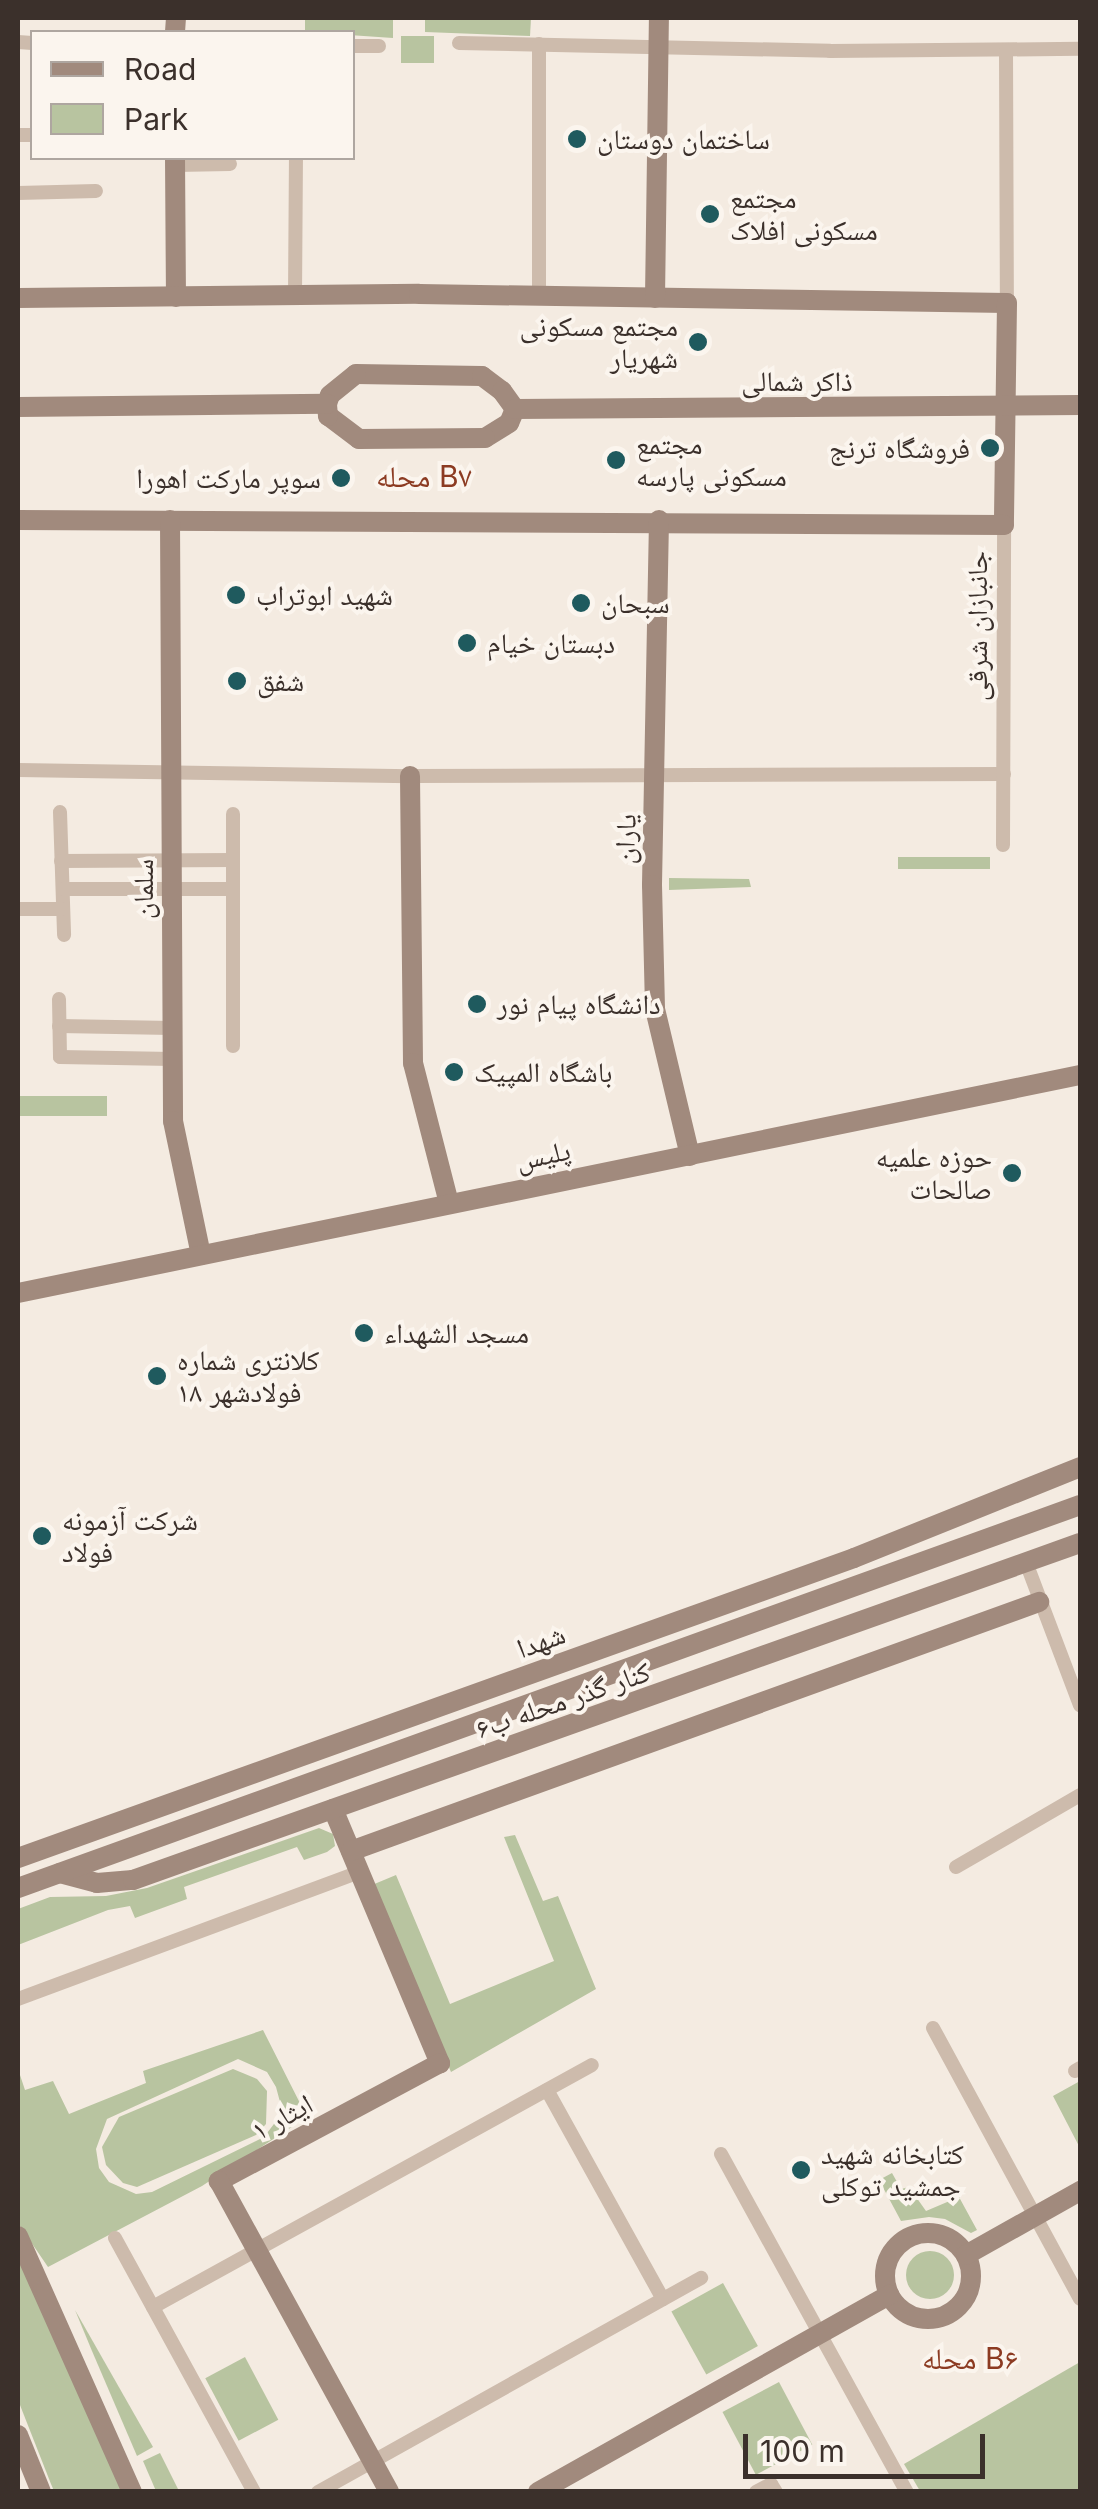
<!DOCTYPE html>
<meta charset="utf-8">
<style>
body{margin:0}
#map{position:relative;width:1098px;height:2509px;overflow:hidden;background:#f4ebe1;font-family:Inter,"Noto Naskh Arabic",sans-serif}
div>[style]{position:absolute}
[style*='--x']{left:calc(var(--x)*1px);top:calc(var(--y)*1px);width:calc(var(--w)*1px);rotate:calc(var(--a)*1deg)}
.green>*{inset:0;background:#b8c4a0;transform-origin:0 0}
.round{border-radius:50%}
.street>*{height:14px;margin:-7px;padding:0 7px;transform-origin:7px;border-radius:7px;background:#cdbbac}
.secondary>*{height:20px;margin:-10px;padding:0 10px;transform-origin:10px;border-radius:10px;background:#a18a7d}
.secondary>.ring{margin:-10px;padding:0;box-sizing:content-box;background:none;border:20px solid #a18a7d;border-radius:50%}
.dots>*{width:28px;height:28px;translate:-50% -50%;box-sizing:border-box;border:5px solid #fbf5ee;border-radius:50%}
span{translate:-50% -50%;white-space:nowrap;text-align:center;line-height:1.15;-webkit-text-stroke:8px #fbf5ee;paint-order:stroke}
.poi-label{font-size:28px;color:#3b302b}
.left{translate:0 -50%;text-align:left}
.right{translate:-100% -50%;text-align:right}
.street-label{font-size:28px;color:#3b302b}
.neighbourhood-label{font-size:30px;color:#8c3b22}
.frame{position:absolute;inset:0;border:20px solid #3b302b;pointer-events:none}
.legend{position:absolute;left:30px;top:30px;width:325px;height:130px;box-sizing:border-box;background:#fbf5ee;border:2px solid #aea6a0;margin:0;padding:12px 18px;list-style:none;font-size:30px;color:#3b302b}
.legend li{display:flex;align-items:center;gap:20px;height:50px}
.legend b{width:50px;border:2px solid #aea6a0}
.scale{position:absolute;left:743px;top:2434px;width:242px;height:45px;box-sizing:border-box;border:5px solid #3b302b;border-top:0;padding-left:12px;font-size:30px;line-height:35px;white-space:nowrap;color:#3b302b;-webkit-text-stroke:8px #fbf5ee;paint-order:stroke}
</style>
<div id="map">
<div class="green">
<div style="clip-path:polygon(305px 18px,393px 18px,393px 38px,305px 32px)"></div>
<div style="clip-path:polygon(425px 18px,531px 18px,530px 36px,425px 32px)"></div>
<div style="left:434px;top:36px;width:27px;height:33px;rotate:90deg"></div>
<div style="left:990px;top:857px;width:12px;height:92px;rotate:90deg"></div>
<div style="clip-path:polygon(669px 878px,749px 879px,751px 887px,669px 890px)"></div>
<div style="left:107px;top:1096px;width:20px;height:91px;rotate:90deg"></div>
<div style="clip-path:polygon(319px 1828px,333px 1834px,335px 1846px,327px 1852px,304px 1860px,297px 1847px,184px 1887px,187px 1899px,135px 1918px,130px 1906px,108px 1910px,18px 1945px,18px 1909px,50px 1897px,106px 1896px,147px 1888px)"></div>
<div style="clip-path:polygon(515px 1835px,543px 1901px,558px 1896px,596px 1989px,451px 2072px,372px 1885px,396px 1875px,450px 2004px,554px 1961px,504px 1837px)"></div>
<div style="clip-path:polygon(evenodd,263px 2030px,307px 2117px,202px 2186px,48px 2267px,18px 2223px,18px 2069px,25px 2090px,53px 2081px,69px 2114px,146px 2083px,143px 2071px,263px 2030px,238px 2059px,267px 2072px,276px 2087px,280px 2102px,277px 2120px,264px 2137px,152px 2192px,136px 2194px,109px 2182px,99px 2168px,96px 2149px,107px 2119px,238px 2059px)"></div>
<div style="clip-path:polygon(233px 2069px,257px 2079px,267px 2091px,266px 2124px,256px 2135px,137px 2187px,123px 2183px,106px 2165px,102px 2147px,119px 2117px)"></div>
<div style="clip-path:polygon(1080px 2081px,1080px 2080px,1080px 2148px,1053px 2096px)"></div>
<div style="clip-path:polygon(892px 2173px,901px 2189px,909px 2187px,926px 2211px,959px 2197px,977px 2230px,971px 2233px,945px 2219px,929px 2217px,901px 2221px,879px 2180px)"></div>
<div style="clip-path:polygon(18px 2248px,127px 2491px,54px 2491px,51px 2484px,18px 2400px)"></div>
<div class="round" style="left:906px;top:2251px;width:48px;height:48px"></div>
<div style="left:723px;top:2283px;width:72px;height:59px;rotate:61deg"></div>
<div style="clip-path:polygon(75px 2310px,153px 2447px,137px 2456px,92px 2351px)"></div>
<div style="left:245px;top:2357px;width:71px;height:45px;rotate:62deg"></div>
<div style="clip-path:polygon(1080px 2362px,1080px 2491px,920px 2491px,904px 2464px)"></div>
<div style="left:779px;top:2382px;width:71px;height:64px;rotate:62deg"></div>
<div style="clip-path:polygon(160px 2453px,179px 2491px,156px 2491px,143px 2461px)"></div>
</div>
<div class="street">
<div style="--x:18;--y:42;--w:14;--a:4"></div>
<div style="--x:459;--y:43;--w:371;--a:1.2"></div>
<div style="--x:830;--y:51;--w:250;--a:-0.5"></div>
<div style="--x:539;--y:44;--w:252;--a:90"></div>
<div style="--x:352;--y:46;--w:27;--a:0"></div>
<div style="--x:1006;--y:50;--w:253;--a:89.8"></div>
<div style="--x:18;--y:135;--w:14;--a:0"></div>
<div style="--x:176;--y:165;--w:54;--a:-1.1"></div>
<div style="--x:18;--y:193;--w:78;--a:-1.5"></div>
<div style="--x:295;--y:296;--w:138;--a:-89.6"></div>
<div style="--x:18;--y:770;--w:392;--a:0.9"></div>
<div style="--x:410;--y:776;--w:594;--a:-0.19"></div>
<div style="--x:60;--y:812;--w:123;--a:88.1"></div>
<div style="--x:1003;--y:845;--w:320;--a:-89.8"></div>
<div style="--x:61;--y:861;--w:172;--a:-0.3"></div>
<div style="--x:63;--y:889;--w:170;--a:0"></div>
<div style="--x:18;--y:909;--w:44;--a:0"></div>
<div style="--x:59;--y:999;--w:58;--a:89"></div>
<div style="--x:60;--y:1057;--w:112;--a:1"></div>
<div style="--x:59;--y:1026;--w:113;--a:1"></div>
<div style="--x:233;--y:1046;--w:232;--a:-90"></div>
<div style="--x:1027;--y:1565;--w:150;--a:69.3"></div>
<div style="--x:956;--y:1867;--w:143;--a:-30.1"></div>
<div style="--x:18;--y:1999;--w:365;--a:-20.4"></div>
<div style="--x:933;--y:2028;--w:308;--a:61.5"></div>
<div style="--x:1075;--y:2071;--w:6;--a:-31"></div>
<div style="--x:547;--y:2090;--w:239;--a:61"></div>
<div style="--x:721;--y:2154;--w:386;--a:61.2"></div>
<div style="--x:115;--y:2238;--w:290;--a:61.3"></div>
<div style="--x:153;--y:2307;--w:501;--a:-28.87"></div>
<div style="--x:318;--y:2492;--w:439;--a:-29.2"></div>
<div style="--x:756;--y:2492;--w:17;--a:-28"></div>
<div style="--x:771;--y:2484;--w:9;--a:58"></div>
</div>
<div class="secondary">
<div style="--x:175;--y:32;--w:14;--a:-86"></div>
<div style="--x:175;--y:158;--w:139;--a:89.6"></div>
<div style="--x:18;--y:298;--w:401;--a:-0.6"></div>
<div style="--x:419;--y:294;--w:588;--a:0.88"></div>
<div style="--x:1007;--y:303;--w:222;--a:90.8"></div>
<div style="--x:1004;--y:525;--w:986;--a:-179.71"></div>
<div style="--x:655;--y:298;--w:280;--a:-89.2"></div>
<div style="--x:356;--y:374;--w:126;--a:0.9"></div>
<div style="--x:482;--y:376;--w:25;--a:37"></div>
<div style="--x:502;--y:391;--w:22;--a:54"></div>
<div style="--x:515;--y:409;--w:15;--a:113"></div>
<div style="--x:509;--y:423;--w:28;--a:148"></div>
<div style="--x:485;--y:438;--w:126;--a:179.5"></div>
<div style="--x:359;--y:439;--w:39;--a:-143"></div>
<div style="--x:328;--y:416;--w:12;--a:-95"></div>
<div style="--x:327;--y:404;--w:9;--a:-72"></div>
<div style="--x:330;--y:395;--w:33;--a:-39"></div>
<div style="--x:18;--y:407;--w:309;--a:-0.6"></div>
<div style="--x:515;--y:409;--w:565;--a:-0.41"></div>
<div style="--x:170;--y:520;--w:601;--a:89.71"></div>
<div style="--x:173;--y:1121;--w:137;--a:78.2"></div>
<div style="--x:659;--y:520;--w:365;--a:91.1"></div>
<div style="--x:652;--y:885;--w:124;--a:88.6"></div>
<div style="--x:655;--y:1009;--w:151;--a:76.6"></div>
<div style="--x:410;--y:776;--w:287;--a:89.4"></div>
<div style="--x:413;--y:1063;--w:145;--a:75.6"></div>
<div style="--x:18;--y:1293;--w:1084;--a:-11.6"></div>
<div style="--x:333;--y:1809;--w:276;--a:67.2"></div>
<div style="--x:440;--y:2063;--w:251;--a:151.9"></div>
<div style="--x:219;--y:2181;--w:354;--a:61.3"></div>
<div style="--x:351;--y:1851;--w:732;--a:-19.9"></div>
<div style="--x:18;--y:1858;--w:888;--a:-19.74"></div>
<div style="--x:854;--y:1558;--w:244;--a:-21.9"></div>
<div style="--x:60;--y:1873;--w:38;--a:15"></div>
<div style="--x:97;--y:1883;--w:36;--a:-5"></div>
<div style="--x:133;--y:1880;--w:1005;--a:-19.59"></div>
<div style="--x:18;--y:1888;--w:1129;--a:-19.83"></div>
<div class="ring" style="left:885px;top:2233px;width:66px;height:66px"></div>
<div style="--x:18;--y:2236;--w:280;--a:66"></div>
<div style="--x:966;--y:2255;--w:131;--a:-29.3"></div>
<div style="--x:18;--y:2435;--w:61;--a:68"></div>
<div style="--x:538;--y:2492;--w:403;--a:-29.3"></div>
</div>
<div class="dots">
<div style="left:577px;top:139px;background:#1f5a5e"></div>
<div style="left:710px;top:214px;background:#1f5a5e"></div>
<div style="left:698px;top:342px;background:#1f5a5e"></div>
<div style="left:990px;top:448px;background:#1f5a5e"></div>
<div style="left:616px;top:460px;background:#1f5a5e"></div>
<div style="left:341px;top:478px;background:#1f5a5e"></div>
<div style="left:236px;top:595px;background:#1f5a5e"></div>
<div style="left:581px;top:603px;background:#1f5a5e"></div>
<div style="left:467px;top:643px;background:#1f5a5e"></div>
<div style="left:237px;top:681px;background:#1f5a5e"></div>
<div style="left:477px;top:1004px;background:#1f5a5e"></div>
<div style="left:454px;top:1072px;background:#1f5a5e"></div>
<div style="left:1012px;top:1173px;background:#1f5a5e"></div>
<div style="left:364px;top:1333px;background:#1f5a5e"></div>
<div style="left:157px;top:1376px;background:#1f5a5e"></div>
<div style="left:42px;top:1536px;background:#1f5a5e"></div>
<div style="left:801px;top:2170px;background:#1f5a5e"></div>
</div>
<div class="poi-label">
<span class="left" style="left:597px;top:139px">ساختمان دوستان</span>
<span class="left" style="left:730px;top:214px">مجتمع<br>مسکونی افلاک</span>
<span class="right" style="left:678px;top:342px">مجتمع مسکونی<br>شهریار</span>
<span class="left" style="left:636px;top:460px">مجتمع<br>مسکونی پارسه</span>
<span class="right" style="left:970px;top:448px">فروشگاه ترنج</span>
<span class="right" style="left:321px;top:478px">سوپر مارکت اهورا</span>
<span class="left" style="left:256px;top:595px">شهید ابوتراب</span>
<span class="left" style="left:601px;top:603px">سبحان</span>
<span class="left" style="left:487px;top:643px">دبستان خیام</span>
<span class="left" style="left:257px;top:681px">شفق</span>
<span class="left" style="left:497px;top:1004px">دانشگاه پیام نور</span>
<span class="left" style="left:474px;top:1072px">باشگاه المپیک</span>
<span class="right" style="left:992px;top:1173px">حوزه علمیه<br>صالحات</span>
<span class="left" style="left:384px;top:1333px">مسجد الشهداء</span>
<span class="left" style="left:177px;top:1376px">کلانتری شماره<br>۱۸ فولادشهر</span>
<span class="left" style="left:62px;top:1536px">شرکت آزمونه<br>فولاد</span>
<span class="left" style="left:821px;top:2170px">کتابخانه شهید<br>جمشید توکلی</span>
</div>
<div class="street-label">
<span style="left:797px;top:381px">ذاکر شمالی</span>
<span style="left:977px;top:626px;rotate:-90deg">جانبازان شرقی</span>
<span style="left:625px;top:839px;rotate:-88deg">یاران</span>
<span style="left:143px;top:889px;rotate:-90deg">سلمان</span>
<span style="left:543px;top:1155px;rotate:-12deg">پلیس</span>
<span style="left:541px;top:1641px;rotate:-20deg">شهدا</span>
<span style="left:563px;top:1700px;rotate:-19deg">کنار گذر محله ب۶</span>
<span style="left:282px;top:2117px;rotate:-29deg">ایثار ۱</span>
</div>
<div class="neighbourhood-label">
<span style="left:424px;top:476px">محله B۷</span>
<span style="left:970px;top:2358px">محله B۶</span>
</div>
<div class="frame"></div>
<ul class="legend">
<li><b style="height:12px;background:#a18a7d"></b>Road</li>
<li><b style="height:28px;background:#b8c4a0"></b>Park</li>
</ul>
<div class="scale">100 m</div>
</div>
